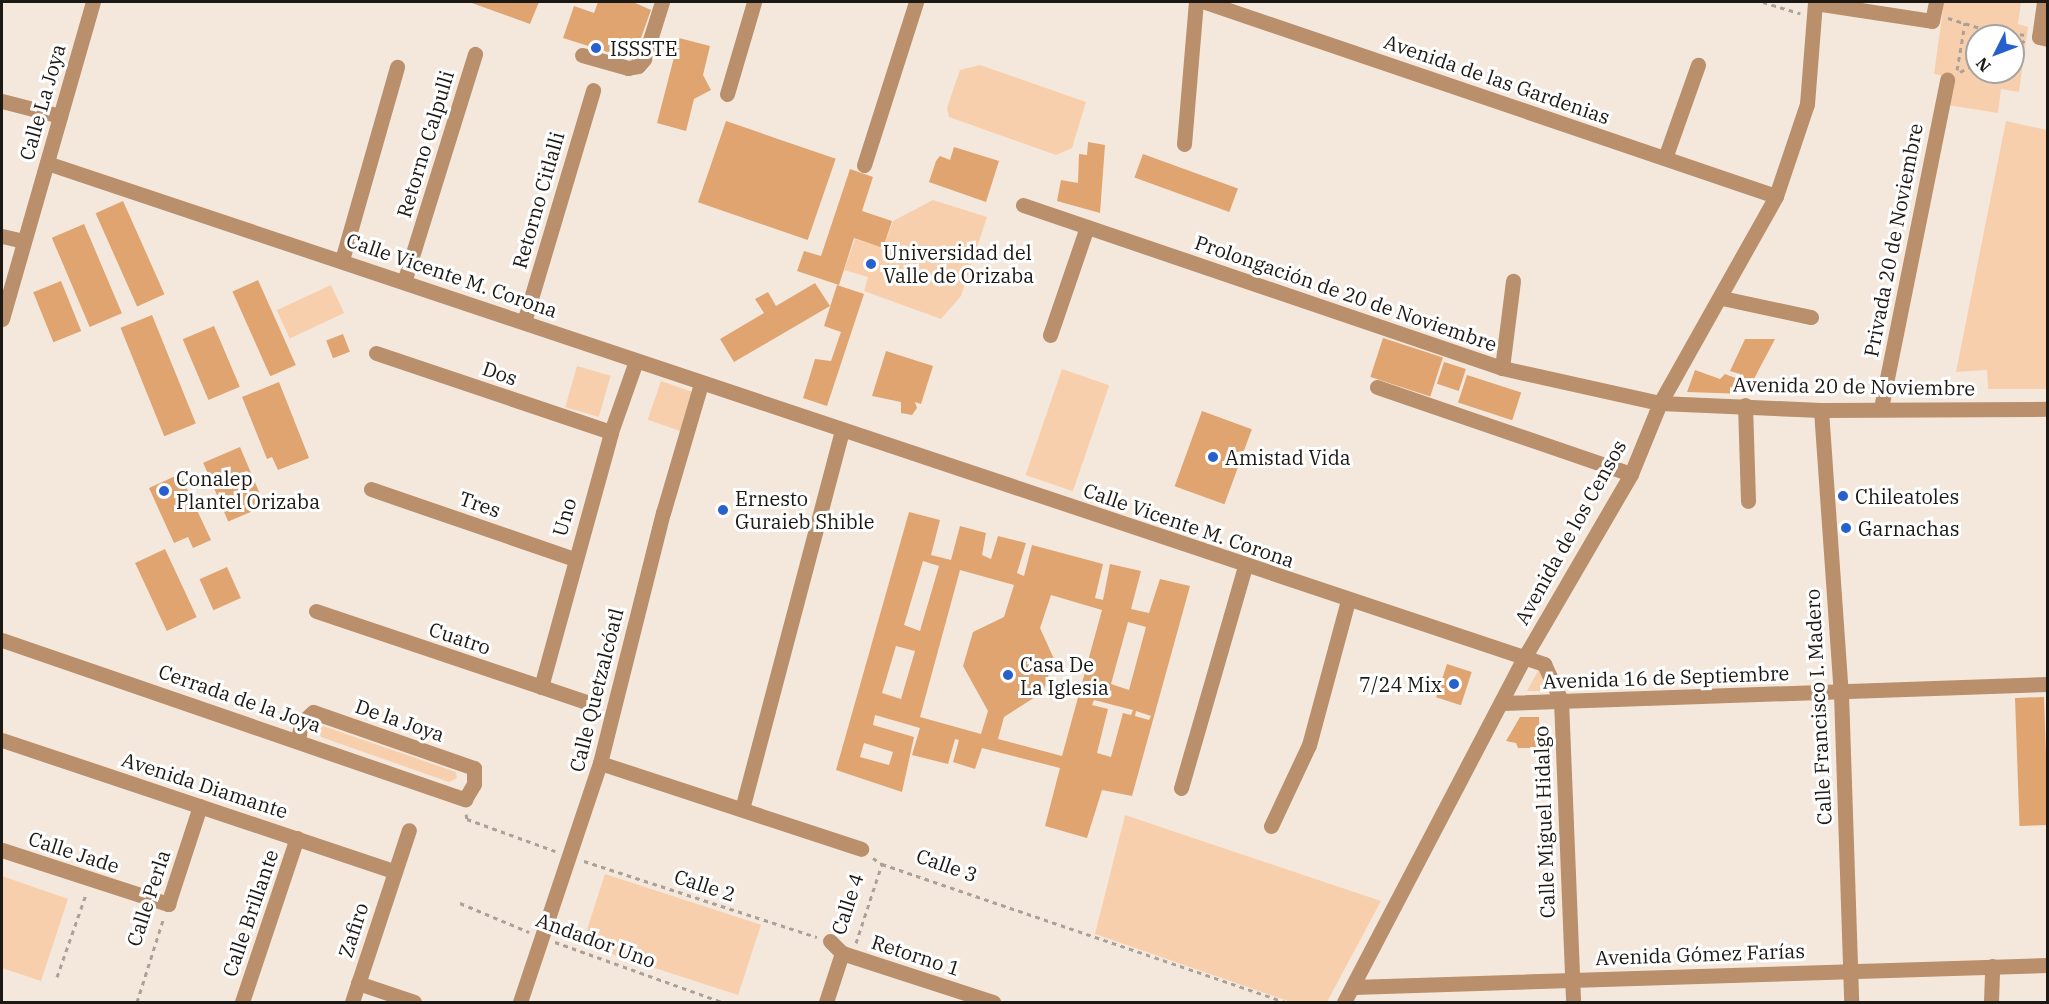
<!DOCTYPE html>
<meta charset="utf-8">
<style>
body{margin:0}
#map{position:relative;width:2049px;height:1004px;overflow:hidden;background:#f4e8dd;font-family:"IBM Plex Serif",serif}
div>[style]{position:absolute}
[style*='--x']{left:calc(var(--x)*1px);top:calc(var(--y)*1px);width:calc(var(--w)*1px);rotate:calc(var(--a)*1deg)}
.green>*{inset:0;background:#f8cfad;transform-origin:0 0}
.building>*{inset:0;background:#e0a470;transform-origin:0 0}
.path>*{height:3px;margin-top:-1.5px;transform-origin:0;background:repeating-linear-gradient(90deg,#aba199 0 4.5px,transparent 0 9px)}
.minor>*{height:15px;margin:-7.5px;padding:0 7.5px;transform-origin:7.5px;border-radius:7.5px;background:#b98f6c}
.dots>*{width:16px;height:16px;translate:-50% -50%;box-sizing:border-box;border:3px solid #fff;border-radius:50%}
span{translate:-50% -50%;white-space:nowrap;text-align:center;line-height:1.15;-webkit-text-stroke:6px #fff;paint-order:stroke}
.poi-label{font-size:20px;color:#1c1814}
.left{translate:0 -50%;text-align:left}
.right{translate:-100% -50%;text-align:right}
.street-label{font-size:20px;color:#1c1814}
.frame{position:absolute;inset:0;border:3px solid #1c1814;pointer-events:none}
.north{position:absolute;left:1965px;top:24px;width:60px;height:60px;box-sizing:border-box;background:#fff;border:2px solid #a4a3a1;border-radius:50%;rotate:228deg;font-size:16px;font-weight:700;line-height:24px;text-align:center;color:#1c1814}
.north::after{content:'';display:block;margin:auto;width:21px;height:27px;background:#275fcd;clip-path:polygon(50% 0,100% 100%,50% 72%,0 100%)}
</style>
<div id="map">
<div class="green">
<div style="clip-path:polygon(evenodd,1944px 2px,2021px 2px,2018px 24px,2028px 27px,2019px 92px,2001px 89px,1998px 113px,1947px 105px,1951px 77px,1934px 74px,1944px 2px,1977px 36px,2013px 36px,2013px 72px,1977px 72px,1977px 36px)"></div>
<div style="clip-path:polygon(980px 65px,1086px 102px,1072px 148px,1056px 155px,949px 117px,947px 108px,960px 70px)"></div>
<div style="clip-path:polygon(2006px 121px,2047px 130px,2047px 389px,1988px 389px,1987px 370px,1956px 372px)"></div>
<div style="clip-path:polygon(933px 200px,987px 217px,961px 296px,941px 319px,864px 291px,868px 277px,844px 270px,855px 239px,883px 248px,893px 221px)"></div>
<div style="left:331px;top:285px;width:31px;height:60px;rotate:65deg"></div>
<div style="left:577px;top:366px;width:35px;height:43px;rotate:16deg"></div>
<div style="left:1062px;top:369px;width:50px;height:112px;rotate:19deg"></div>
<div style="left:661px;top:381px;width:39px;height:41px;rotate:19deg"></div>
<div style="clip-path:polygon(1539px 669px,1550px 691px,1527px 691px)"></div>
<div style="clip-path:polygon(323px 726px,456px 772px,457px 778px,449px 782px,321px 737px,319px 731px)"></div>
<div style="clip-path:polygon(1125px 815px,1381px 901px,1327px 1002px,1291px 1002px,1095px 934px)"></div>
<div style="left:605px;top:874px;width:164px;height:74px;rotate:18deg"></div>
<div style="clip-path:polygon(2px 876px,68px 899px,41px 981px,2px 968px)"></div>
</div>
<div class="building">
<div style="clip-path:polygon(469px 2px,539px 2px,530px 24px)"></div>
<div style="clip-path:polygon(598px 2px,633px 2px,651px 10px,633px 60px,563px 38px,574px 6px,594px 13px)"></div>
<div style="clip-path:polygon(679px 38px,710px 46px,703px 75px,711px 90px,694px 99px,686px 131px,657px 123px)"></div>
<div style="left:726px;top:121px;width:116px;height:86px;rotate:19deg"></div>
<div style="clip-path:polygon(1088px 142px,1105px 145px,1100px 213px,1057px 201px,1061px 180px,1078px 183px,1079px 154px,1087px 155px)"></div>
<div style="clip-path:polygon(954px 147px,999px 161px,986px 202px,929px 182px,936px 161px,940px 156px,950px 160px)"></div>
<div style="left:1143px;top:154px;width:101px;height:25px;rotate:20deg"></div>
<div style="clip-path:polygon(850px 169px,873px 177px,862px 211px,892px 221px,883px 248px,854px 238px,839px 285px,797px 271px,804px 251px,821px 256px)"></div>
<div style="left:123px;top:201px;width:102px;height:30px;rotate:66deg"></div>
<div style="left:84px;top:224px;width:97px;height:35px;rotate:67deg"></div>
<div style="left:258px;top:280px;width:93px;height:28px;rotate:66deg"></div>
<div style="left:61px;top:281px;width:54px;height:30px;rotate:68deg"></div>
<div style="clip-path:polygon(815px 283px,830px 306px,734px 362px,720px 339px,764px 313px,755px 299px,768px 292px,776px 306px)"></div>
<div style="clip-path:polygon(837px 285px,864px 294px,827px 406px,803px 398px,815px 359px,831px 361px,841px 332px,824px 326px)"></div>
<div style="left:152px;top:315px;width:117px;height:34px;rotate:68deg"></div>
<div style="left:214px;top:326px;width:66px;height:34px;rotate:67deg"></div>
<div style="left:343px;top:334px;width:19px;height:18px;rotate:69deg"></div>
<div style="left:1383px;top:338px;width:63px;height:41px;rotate:18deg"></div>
<div style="clip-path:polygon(1745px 339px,1775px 339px,1746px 394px,1687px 392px,1695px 370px,1720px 379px,1725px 374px,1738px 379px,1740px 374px,1730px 371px)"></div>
<div style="clip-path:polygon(886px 351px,933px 366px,921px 404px,915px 402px,917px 408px,912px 415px,901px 413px,901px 402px,872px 396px)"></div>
<div style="left:1444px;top:362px;width:23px;height:23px;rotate:18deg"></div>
<div style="left:1467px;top:375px;width:57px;height:29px;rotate:18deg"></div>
<div style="clip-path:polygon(279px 382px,309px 458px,278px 470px,272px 457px,267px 459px,242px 397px)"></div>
<div style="left:1202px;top:411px;width:53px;height:80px;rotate:20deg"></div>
<div style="left:240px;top:447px;width:64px;height:40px;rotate:67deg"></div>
<div style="clip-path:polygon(180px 474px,211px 540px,193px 548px,188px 537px,174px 543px,149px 488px)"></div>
<div style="clip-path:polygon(evenodd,909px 512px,940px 520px,931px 555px,951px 560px,960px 526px,986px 533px,982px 555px,991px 559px,998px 536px,1026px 543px,1017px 573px,1024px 576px,1032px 545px,1103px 564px,1095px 598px,1103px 600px,1110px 564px,1141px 571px,1131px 609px,1149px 613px,1160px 579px,1190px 586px,1132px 796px,1102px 790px,1087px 838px,1045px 826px,1060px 768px,982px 748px,975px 769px,953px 762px,959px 740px,955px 739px,948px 764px,912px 755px,920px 728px,875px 715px,873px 725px,914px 737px,902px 792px,836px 770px,909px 512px,923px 561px,939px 566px,920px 631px,904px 625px,923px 561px,909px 512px,960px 570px,1014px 585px,1004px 617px,973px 632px,963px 666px,988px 711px,981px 734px,920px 717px,960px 570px,909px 512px,1051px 595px,1102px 610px,1062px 756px,998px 739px,1004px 717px,1043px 692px,1054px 659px,1040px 628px,1051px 595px,909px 512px,1128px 622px,1146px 627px,1129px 690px,1111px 684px,1128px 622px,909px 512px,896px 646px,915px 651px,901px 699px,882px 693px,896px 646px,909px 512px,1094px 700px,1133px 710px,1131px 715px,1123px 713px,1111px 757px,1097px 753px,1108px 709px,1092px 705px,1094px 700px,909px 512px,1136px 711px,1151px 716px,1149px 720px,1135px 716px,1136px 711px,909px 512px,864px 743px,893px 752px,889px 765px,860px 757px,864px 743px)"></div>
<div style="left:165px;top:549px;width:75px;height:33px;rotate:65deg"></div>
<div style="left:227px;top:567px;width:34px;height:30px;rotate:66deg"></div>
<div style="left:1447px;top:664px;width:26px;height:35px;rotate:18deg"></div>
<div style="left:2044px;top:697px;width:128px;height:29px;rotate:88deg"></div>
<div style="clip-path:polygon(1520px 717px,1539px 717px,1540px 748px,1518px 748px,1516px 743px,1506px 741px)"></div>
</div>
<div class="path">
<div style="--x:1763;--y:2;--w:39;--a:17"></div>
<div style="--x:1948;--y:18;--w:47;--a:17.3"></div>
<div style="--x:1993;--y:32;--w:32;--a:5"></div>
<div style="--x:2013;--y:48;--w:15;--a:-32"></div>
<div style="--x:1957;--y:70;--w:48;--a:-80.3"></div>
<div style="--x:1960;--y:72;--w:19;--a:-28"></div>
<div style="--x:466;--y:814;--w:5;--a:79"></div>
<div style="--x:467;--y:819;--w:94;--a:20"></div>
<div style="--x:873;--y:858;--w:11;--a:34"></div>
<div style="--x:882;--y:864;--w:425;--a:18.9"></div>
<div style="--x:584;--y:861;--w:245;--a:18.1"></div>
<div style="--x:460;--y:903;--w:75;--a:22.8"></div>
<div style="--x:555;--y:942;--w:177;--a:19.8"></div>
<div style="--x:856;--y:943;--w:83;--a:-71.8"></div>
<div style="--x:57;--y:977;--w:88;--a:-70.7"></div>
<div style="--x:137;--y:1002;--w:89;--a:-72.4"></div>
</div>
<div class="minor">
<div style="--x:1205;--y:2;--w:603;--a:18.77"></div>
<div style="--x:2044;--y:2;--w:35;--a:98"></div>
<div style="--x:2039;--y:37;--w:9;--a:13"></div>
<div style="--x:1815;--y:3;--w:118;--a:8.7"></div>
<div style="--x:1932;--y:21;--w:19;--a:-78"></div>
<div style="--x:582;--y:55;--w:48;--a:15.8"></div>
<div style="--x:628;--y:68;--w:10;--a:-11"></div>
<div style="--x:638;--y:66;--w:9;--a:-49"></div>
<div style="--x:644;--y:59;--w:60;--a:-72.5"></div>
<div style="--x:727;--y:94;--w:96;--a:-73.6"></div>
<div style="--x:2;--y:101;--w:60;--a:14.5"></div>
<div style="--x:1184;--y:144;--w:143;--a:-85.2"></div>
<div style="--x:1665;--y:158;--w:99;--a:-70.5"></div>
<div style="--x:47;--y:163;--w:1579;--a:18.5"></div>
<div style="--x:1544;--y:664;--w:40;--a:65"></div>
<div style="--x:1561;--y:700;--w:302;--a:87.7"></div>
<div style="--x:864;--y:165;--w:171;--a:-72.3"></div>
<div style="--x:1023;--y:205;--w:506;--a:18.79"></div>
<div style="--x:1502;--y:368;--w:162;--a:12.5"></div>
<div style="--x:1660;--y:403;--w:161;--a:2.5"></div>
<div style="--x:1821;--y:410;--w:227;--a:-0.3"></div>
<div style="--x:2;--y:236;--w:22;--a:13"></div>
<div style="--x:342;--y:260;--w:201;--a:-74.1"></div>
<div style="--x:404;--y:282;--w:239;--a:-72.7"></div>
<div style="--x:1722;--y:298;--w:91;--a:12.1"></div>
<div style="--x:2;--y:319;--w:330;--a:-74"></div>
<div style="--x:524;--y:322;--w:242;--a:-73.4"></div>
<div style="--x:1050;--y:335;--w:114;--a:-71.1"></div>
<div style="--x:376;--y:353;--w:248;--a:18.6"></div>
<div style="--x:1502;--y:368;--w:88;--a:-82.8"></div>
<div style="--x:1377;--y:387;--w:268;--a:18.9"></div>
<div style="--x:1745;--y:405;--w:96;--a:88.2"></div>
<div style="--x:1881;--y:408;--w:335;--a:-78.6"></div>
<div style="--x:1821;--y:410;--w:284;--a:86"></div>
<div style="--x:1841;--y:693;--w:309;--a:88.1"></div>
<div style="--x:371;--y:489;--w:215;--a:19"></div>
<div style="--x:316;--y:611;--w:291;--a:18.6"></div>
<div style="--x:2;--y:640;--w:490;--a:19"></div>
<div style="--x:465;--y:799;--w:17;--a:-59"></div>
<div style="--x:474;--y:784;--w:16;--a:-90"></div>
<div style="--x:474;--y:768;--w:170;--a:-160.8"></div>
<div style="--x:313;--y:712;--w:16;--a:137"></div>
<div style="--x:301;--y:723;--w:17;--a:100"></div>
<div style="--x:541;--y:687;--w:264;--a:-74.6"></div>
<div style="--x:611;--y:432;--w:75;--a:-70.6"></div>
<div style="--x:1502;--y:703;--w:546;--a:-1.99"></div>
<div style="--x:2;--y:740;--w:413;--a:18.5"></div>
<div style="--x:600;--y:763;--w:275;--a:18.2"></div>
<div style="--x:1181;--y:788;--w:231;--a:-73.9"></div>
<div style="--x:742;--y:809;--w:392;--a:-75.2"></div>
<div style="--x:1271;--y:826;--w:89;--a:-64.9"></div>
<div style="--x:1309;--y:745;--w:150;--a:-74.9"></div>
<div style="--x:2;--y:850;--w:175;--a:18"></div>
<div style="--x:168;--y:904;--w:103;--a:-71.9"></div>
<div style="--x:830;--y:941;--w:17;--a:45"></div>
<div style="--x:842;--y:953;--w:159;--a:18"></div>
<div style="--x:358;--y:983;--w:59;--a:18.7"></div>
<div style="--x:1353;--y:987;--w:695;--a:-1.81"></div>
<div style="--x:242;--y:1002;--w:173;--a:-71.5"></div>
<div style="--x:352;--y:1002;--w:181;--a:-71.7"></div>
<div style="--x:520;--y:1002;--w:252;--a:-71.5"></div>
<div style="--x:600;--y:763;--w:258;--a:-75.9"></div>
<div style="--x:663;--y:513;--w:134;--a:-73.6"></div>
<div style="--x:826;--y:1002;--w:52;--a:-71.9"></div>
<div style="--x:1344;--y:1002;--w:388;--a:-62.4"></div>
<div style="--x:1524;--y:658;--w:213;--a:-59.8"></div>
<div style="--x:1631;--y:474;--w:77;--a:-67.8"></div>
<div style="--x:1660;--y:403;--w:237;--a:-60.7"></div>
<div style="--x:1776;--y:196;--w:97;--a:-71.4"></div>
<div style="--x:1807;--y:104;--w:102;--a:-85.5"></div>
<div style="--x:1991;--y:1002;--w:36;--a:-88"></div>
</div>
<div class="dots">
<div style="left:596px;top:48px;background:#275fcd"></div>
<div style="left:871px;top:264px;background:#275fcd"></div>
<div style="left:1213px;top:457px;background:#275fcd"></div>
<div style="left:164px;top:491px;background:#275fcd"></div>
<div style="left:1843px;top:496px;background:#275fcd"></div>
<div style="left:723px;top:510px;background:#275fcd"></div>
<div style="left:1846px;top:528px;background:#275fcd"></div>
<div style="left:1008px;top:675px;background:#275fcd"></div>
<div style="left:1454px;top:684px;background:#275fcd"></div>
</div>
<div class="poi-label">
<span class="left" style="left:610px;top:48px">ISSSTE</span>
<span class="left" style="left:883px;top:264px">Universidad del<br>Valle de Orizaba</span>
<span class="left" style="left:1225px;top:457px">Amistad Vida</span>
<span class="left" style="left:176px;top:490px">Conalep<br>Plantel Orizaba</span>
<span class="left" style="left:1855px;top:496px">Chileatoles</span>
<span class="left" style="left:735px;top:510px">Ernesto<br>Guraieb Shible</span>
<span class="left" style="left:1858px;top:528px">Garnachas</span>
<span class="left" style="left:1020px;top:676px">Casa De<br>La Iglesia</span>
<span class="right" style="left:1442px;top:684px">7/24 Mix</span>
</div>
<div class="street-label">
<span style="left:1497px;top:79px;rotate:19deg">Avenida de las Gardenias</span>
<span style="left:42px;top:102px;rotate:-74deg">Calle La Joya</span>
<span style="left:425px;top:144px;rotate:-73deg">Retorno Calpulli</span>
<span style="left:538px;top:200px;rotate:-74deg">Retorno Citlalli</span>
<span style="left:1893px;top:240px;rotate:-79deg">Privada 20 de Noviembre</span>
<span style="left:452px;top:275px;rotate:19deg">Calle Vicente M. Corona</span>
<span style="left:1346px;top:293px;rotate:19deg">Prolongación de 20 de Noviembre</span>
<span style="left:500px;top:373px;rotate:19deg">Dos</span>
<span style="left:1854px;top:386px;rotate:1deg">Avenida 20 de Noviembre</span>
<span style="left:480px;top:504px;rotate:19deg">Tres</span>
<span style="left:564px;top:517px;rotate:-74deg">Uno</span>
<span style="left:1189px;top:525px;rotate:19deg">Calle Vicente M. Corona</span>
<span style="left:1570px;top:532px;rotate:-61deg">Avenida de los Censos</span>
<span style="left:460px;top:638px;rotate:18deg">Cuatro</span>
<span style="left:1666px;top:677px;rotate:-2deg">Avenida 16 de Septiembre</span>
<span style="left:596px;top:690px;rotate:-76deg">Calle Quetzalcóatl</span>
<span style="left:240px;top:698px;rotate:19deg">Cerrada de la Joya</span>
<span style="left:1818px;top:707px;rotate:-93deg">Calle Francisco I. Madero</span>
<span style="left:400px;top:720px;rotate:19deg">De la Joya</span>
<span style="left:205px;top:785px;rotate:18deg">Avenida Diamante</span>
<span style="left:1544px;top:822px;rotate:-92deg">Calle Miguel Hidalgo</span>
<span style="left:74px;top:852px;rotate:18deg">Calle Jade</span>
<span style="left:947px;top:865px;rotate:19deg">Calle 3</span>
<span style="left:705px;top:885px;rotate:18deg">Calle 2</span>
<span style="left:148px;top:898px;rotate:-72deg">Calle Perla</span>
<span style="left:847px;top:904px;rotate:-72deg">Calle 4</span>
<span style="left:250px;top:913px;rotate:-71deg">Calle Brillante</span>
<span style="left:353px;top:930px;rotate:-72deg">Zafiro</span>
<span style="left:596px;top:940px;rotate:20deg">Andador Uno</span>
<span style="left:1700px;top:954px;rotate:-2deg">Avenida Gómez Farías</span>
<span style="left:916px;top:955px;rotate:18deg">Retorno 1</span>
</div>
<div class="frame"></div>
<div class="north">N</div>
</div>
